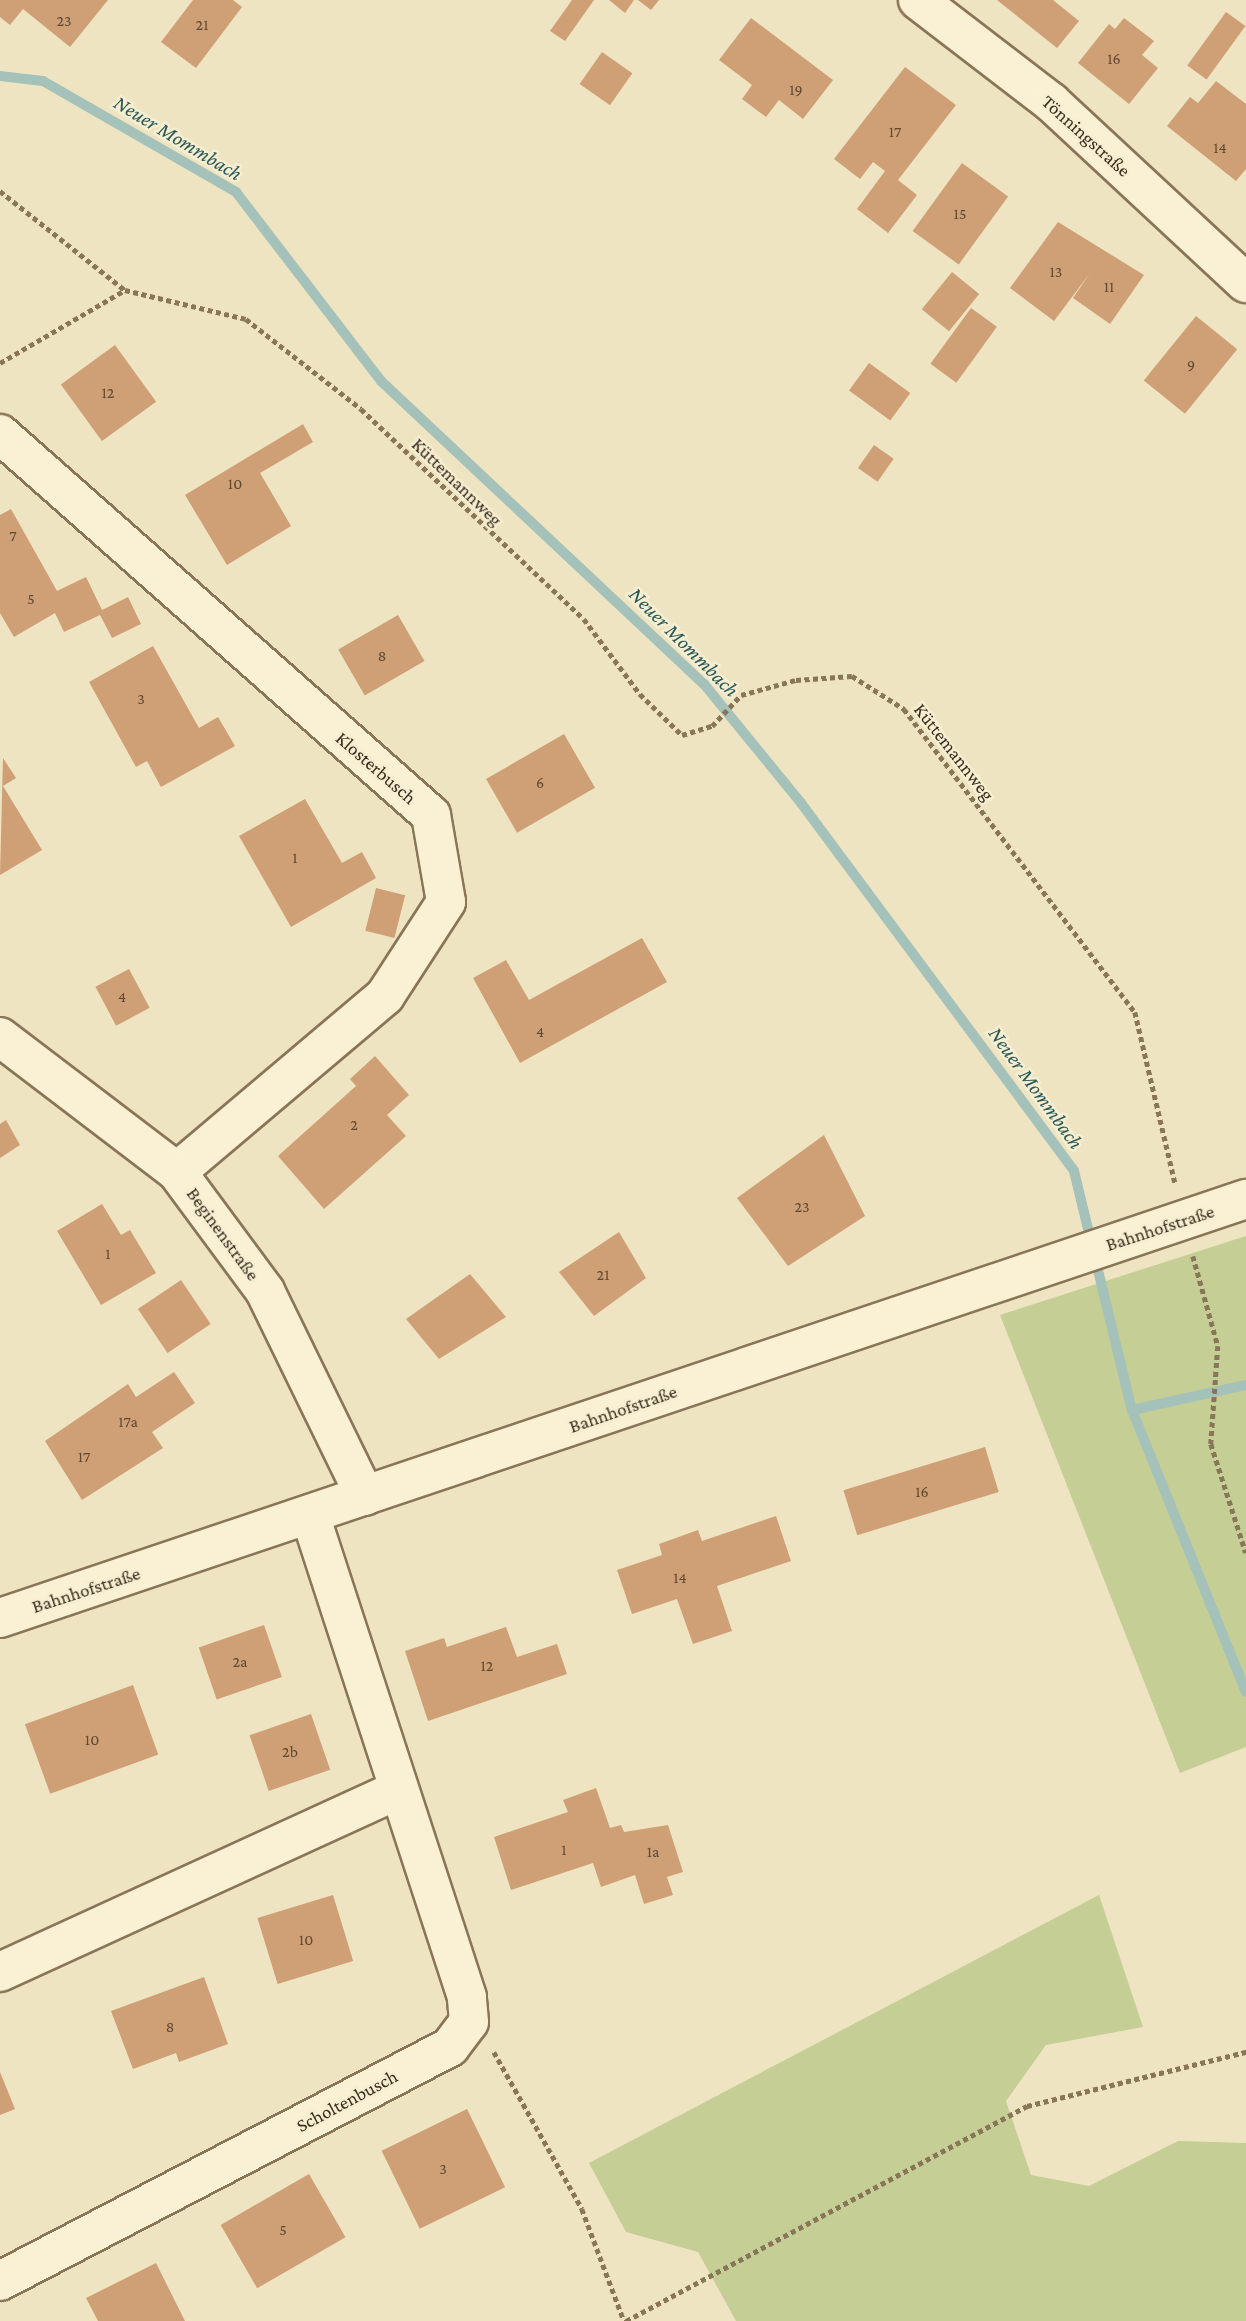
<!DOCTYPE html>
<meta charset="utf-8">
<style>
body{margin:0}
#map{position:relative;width:1246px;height:2321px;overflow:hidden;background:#efe4c1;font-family:"Crimson Pro",serif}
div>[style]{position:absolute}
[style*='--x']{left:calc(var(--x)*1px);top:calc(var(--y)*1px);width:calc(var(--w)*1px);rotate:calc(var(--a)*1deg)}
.green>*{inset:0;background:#c4ce95}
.stream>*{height:10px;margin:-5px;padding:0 5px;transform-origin:5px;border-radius:5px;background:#a4c1ba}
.building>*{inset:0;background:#cf9f75;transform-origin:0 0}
.path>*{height:4.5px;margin-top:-2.25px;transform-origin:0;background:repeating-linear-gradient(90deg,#897558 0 5px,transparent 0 8.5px)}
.roads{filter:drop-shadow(2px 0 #897558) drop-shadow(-2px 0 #897558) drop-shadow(0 2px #897558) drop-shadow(0 -2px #897558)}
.minor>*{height:38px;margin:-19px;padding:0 19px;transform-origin:19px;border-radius:19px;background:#faf1d4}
span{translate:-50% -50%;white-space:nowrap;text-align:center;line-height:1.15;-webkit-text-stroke:5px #f6eed1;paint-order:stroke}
.number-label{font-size:16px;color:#5e4933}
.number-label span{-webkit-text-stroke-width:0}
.street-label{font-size:19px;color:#382c1d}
.water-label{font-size:21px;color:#2b5958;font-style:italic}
</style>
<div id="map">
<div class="green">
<div style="clip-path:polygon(1246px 1236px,1246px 1747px,1180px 1773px,1000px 1315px)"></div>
<div style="clip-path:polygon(1099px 1895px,1143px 2027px,1046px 2045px,1006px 2101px,1031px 2175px,1089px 2186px,1178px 2141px,1246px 2143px,1246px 2321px,736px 2321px,698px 2252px,626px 2232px,589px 2163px)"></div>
</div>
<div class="stream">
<div style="--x:0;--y:76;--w:43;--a:6.6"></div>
<div style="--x:43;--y:81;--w:223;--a:29.9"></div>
<div style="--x:236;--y:192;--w:238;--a:52.5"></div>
<div style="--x:381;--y:381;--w:443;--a:43.2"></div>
<div style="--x:704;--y:684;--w:154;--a:50.8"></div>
<div style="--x:801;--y:803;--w:458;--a:53.4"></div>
<div style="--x:1074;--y:1171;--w:246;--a:76.4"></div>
<div style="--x:1132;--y:1410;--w:304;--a:68"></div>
<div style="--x:1132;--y:1410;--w:117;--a:-12.4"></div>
</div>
<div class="building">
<div style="clip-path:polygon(0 0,108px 0,70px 47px,23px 9px,10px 25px,0 17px)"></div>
<div style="clip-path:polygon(193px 0,233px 0,242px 7px,196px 68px,161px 42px)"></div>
<div style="clip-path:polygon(572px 0,594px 0,565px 41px,550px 31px)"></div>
<div style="clip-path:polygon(609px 0,634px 0,625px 13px)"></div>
<div style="clip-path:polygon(638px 0,659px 0,651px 10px)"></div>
<div style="clip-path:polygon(997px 0,1053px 0,1079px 21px,1057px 48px)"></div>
<div style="left:1226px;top:12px;width:24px;height:66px;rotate:36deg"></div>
<div style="clip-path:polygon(751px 18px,833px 80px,803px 119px,779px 100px,766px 117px,742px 99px,752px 85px,719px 60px)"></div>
<div style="clip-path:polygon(1124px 18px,1154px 41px,1142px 55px,1158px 68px,1129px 104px,1078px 63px,1109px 24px,1115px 29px)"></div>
<div style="left:602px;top:52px;width:37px;height:39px;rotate:35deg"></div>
<div style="clip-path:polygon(905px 67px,956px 105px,898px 180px,917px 195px,888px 233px,857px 209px,885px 171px,873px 162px,860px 179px,834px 159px)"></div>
<div style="clip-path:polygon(1216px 81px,1246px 104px,1246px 169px,1236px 181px,1167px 126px,1190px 97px,1198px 103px)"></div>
<div style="left:962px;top:163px;width:57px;height:84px;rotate:36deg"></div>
<div style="clip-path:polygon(1058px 222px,1144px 275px,1110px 324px,1073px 298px,1090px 273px,1054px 321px,1010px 288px)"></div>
<div style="left:952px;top:272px;width:35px;height:48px;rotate:39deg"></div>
<div style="left:971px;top:308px;width:32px;height:69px;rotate:36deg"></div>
<div style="left:1196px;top:316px;width:53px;height:83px;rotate:39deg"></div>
<div style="left:115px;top:345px;width:70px;height:67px;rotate:54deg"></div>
<div style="left:869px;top:363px;width:51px;height:34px;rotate:36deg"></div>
<div style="clip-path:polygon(303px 424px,313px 442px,260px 473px,291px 526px,227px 565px,185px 495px)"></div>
<div style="left:874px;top:445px;width:24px;height:28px;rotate:35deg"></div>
<div style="clip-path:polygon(11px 509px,57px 591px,86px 577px,102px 610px,128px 597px,141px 624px,112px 638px,100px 615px,64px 632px,55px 613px,14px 637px,0 613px,0 515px)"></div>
<div style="left:398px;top:615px;width:53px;height:69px;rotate:60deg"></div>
<div style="clip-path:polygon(153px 646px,199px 728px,218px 717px,235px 746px,161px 787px,147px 761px,136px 767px,89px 682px)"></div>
<div style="left:564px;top:734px;width:62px;height:90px;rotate:60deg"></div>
<div style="clip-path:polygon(3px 758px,16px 778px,3px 786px,42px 850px,0 875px)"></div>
<div style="clip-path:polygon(305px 799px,342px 863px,362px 852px,376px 878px,291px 927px,239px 836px)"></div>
<div style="left:376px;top:888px;width:30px;height:44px;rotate:14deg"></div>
<div style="clip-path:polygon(642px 938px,667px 982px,520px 1063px,473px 978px,506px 960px,529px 1000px)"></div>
<div style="left:129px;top:969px;width:44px;height:38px;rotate:62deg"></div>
<div style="clip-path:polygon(375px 1056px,409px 1095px,387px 1115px,406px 1136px,324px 1209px,278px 1156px,356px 1086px,350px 1079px)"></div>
<div style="clip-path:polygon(6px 1120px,20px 1145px,0 1158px,0 1124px)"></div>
<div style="clip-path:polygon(824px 1135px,865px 1216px,788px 1266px,737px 1198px)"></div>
<div style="clip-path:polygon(102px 1204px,121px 1235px,130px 1230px,156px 1273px,101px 1305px,57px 1231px)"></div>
<div style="clip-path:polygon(619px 1232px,646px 1278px,594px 1316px,559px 1272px)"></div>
<div style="clip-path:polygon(470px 1274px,506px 1317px,439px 1359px,406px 1319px)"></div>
<div style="left:181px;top:1280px;width:53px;height:52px;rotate:56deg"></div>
<div style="clip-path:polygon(174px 1372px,195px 1403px,152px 1432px,163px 1448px,82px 1500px,45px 1441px,128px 1384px,136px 1397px)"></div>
<div style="left:985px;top:1447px;width:47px;height:148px;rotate:73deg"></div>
<div style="clip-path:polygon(776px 1516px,791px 1561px,717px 1586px,732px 1631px,693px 1644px,677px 1599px,632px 1614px,617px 1570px,662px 1555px,659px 1544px,698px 1530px,702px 1541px)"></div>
<div style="left:264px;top:1625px;width:55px;height:69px;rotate:71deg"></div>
<div style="clip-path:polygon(506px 1627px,517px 1657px,557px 1644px,567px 1674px,428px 1721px,405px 1651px,444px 1638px,447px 1647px)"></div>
<div style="left:133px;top:1685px;width:74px;height:115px;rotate:70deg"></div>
<div style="left:311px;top:1714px;width:59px;height:65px;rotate:71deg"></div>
<div style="clip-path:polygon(596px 1788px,610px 1828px,621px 1825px,624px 1832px,668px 1825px,683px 1872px,667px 1877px,673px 1895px,644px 1904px,635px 1875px,601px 1887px,593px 1863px,511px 1890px,494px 1837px,568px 1812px,563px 1800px)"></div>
<div style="left:333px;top:1895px;width:69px;height:79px;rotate:73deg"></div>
<div style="clip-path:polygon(204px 1977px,228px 2044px,179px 2062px,176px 2053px,133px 2069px,111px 2011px)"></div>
<div style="clip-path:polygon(0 2072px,15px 2109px,0 2115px)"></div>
<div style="left:467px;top:2109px;width:87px;height:95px;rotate:64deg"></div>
<div style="left:309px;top:2174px;width:73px;height:102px;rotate:60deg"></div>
<div style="clip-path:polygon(156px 2263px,185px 2321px,98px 2321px,86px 2298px)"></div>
</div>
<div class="path">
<div style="--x:0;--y:191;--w:159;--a:38.4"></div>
<div style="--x:125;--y:290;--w:124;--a:13.5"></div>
<div style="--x:246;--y:319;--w:146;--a:38"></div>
<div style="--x:361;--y:409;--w:306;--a:43.3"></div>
<div style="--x:584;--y:619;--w:94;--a:53.3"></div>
<div style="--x:640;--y:694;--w:59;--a:44.3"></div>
<div style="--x:682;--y:735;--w:31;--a:-17"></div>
<div style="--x:712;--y:726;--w:42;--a:-46.9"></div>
<div style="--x:741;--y:695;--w:57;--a:-15.3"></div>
<div style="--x:796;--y:680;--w:56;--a:-4.1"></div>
<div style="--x:852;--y:676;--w:62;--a:32.4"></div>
<div style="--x:904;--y:709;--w:381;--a:52.7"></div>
<div style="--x:1135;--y:1012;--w:176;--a:76.8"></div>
<div style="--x:0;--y:363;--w:145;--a:-30.3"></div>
<div style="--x:1193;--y:1256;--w:93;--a:74.5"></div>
<div style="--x:1218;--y:1346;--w:98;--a:94.1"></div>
<div style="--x:1211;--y:1444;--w:114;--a:72.2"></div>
<div style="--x:494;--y:2052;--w:180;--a:60.7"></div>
<div style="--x:582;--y:2209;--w:120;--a:69.4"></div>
<div style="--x:626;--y:2321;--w:455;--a:-28.2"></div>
<div style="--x:1027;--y:2106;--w:226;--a:-13.9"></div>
</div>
<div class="roads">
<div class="minor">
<div style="--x:918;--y:0;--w:168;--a:37.5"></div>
<div style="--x:1051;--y:102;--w:266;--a:42.9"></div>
<div style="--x:0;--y:434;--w:575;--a:41.48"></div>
<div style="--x:431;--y:815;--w:88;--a:80.2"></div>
<div style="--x:446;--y:902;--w:112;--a:123"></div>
<div style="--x:385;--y:996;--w:272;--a:139.8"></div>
<div style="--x:0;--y:1037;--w:223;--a:37.3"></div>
<div style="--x:177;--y:1172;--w:148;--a:53.5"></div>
<div style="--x:265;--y:1291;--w:228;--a:64"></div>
<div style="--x:0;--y:1618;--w:1315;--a:-18.59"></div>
<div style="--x:0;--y:1972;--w:437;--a:-24.6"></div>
<div style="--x:0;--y:2281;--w:507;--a:-27.47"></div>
<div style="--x:450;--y:2047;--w:31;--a:-53"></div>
<div style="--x:469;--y:2022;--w:25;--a:-95"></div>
<div style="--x:467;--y:1997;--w:507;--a:-108.04"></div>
</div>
</div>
<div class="number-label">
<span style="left:64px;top:21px">23</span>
<span style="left:202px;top:25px">21</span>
<span style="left:1114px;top:59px">16</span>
<span style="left:796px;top:90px">19</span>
<span style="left:895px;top:132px">17</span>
<span style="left:1220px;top:148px">14</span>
<span style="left:960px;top:214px">15</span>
<span style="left:1056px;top:272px">13</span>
<span style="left:1109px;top:287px">11</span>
<span style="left:1191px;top:365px">9</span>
<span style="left:108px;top:393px">12</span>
<span style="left:235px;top:484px">10</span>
<span style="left:13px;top:536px">7</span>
<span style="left:31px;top:599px">5</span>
<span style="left:382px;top:656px">8</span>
<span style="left:141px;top:699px">3</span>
<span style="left:540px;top:783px">6</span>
<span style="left:295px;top:858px">1</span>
<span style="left:122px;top:997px">4</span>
<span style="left:540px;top:1032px">4</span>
<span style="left:354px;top:1125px">2</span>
<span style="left:802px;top:1207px">23</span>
<span style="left:108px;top:1254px">1</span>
<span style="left:603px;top:1275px">21</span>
<span style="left:128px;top:1422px">17a</span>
<span style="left:84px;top:1457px">17</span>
<span style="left:922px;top:1492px">16</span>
<span style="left:680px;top:1578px">14</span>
<span style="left:240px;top:1662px">2a</span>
<span style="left:487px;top:1666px">12</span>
<span style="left:92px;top:1740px">10</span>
<span style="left:290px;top:1752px">2b</span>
<span style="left:564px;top:1850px">1</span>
<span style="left:653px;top:1852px">1a</span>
<span style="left:306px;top:1940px">10</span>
<span style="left:170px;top:2027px">8</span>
<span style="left:443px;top:2169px">3</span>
<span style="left:283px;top:2230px">5</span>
</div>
<div class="street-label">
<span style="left:1086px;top:136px;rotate:42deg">Tönningstraße</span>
<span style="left:457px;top:482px;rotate:44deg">Küttemannweg</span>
<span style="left:954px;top:752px;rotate:52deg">Küttemannweg</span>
<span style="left:376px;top:768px;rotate:41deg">Klosterbusch</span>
<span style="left:1160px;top:1228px;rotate:-18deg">Bahnhofstraße</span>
<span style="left:223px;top:1234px;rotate:54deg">Beginenstraße</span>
<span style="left:623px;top:1409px;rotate:-19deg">Bahnhofstraße</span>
<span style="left:86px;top:1590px;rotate:-18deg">Bahnhofstraße</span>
<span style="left:347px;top:2101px;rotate:-28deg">Scholtenbusch</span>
</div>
<div class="water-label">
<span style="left:178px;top:138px;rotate:31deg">Neuer Mommbach</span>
<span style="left:684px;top:642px;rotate:45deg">Neuer Mommbach</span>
<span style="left:1036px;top:1088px;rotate:54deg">Neuer Mommbach</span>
</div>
</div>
